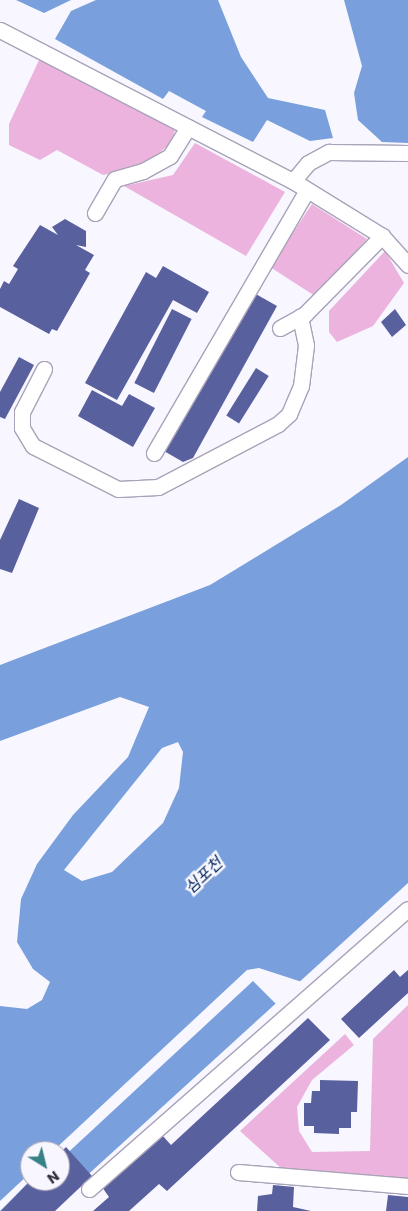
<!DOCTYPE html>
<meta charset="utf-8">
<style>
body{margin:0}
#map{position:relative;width:408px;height:1211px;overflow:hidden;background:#f8f6ff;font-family:Poppins,"Noto Sans KR",sans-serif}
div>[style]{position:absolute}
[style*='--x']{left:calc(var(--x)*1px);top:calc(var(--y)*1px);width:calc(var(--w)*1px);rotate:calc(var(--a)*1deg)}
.green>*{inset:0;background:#ebb3dd}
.water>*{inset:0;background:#79a0dc}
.pier>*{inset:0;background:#f8f6ff}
.building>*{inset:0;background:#59609e;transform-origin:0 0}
.roads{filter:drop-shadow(1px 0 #a8a3b8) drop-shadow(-1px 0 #a8a3b8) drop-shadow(0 1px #a8a3b8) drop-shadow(0 -1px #a8a3b8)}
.minor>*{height:15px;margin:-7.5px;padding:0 7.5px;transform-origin:7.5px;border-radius:7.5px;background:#fff}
span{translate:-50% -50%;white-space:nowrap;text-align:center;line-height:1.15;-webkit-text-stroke:5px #f8f6ff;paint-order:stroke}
.water-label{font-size:16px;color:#052b60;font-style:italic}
.north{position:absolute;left:20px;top:1141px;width:50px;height:50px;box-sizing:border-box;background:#f8f6ff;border:1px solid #a9a7b0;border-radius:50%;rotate:144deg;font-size:14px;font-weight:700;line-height:20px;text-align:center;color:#333139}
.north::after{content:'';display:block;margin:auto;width:18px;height:22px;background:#388185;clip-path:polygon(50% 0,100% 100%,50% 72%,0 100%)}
</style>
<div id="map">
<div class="green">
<div style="clip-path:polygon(40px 58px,175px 130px,172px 142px,144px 166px,103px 175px,57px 150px,40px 160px,9px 145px,9px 124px)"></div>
<div style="clip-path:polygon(195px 143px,285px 192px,246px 256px,124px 186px,173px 175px)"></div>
<div style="clip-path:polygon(312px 204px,367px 239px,315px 296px,270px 267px)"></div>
<div style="clip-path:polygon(385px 251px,404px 283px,373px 326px,337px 342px,329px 332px,329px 311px)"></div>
<div style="clip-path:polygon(408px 1005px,408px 1179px,282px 1169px,240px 1131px,345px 1034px,354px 1045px,312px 1080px,297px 1107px,299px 1131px,312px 1152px,370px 1151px,373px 1039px)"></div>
</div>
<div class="water">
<div style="clip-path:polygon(16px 0,71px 0,44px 13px)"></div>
<div style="clip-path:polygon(96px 0,218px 0,241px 57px,268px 98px,325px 110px,333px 138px,310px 141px,267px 120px,253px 142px,202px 117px,206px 111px,169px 91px,163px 99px,55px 39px,71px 11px)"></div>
<div style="clip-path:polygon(344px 0,408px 0,408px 143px,382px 142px,358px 120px,354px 93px,362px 66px)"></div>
<div style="clip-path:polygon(evenodd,408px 457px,408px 883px,48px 1211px,0 1211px,0 1006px,27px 1009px,42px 1000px,50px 982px,33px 969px,17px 942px,21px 899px,37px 864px,73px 815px,128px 757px,149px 707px,120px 697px,0 741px,0 665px,210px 585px,341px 505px,408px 457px,178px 742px,183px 752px,179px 788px,163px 823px,112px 872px,82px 881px,64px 870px,162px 748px,178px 742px,408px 457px,30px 1151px,60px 1151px,60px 1181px,30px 1181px,30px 1151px)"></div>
</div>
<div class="pier">
<div style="clip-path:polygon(259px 968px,302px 982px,276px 1004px,253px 981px,60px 1160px,60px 1151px,53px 1151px,247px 970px)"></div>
<div style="clip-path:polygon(30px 1173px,30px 1181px,0 1211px,0 1201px)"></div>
</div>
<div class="building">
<div style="clip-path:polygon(65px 219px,86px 231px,86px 247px,76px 245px,94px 255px,85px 270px,90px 273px,57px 331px,52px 329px,49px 334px,0 307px,0 289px,4px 281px,9px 284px,18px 269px,13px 266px,40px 225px,58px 235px,52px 227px)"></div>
<div style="clip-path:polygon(163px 266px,209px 292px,197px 313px,173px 300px,117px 400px,85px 383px,146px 272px,156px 278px)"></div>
<div style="clip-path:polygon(254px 293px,277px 306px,193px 458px,183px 462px,164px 451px)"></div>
<div style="left:172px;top:309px;width:22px;height:83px;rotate:27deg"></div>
<div style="clip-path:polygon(395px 309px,406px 325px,392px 337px,381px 322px)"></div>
<div style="clip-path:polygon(19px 357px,34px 365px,5px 419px,0 417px,0 392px)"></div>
<div style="left:256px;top:368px;width:15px;height:56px;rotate:32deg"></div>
<div style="clip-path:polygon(92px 390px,122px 406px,129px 394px,155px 408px,133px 447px,78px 416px)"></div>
<div style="clip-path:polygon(19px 499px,39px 508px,12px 573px,0 569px,0 540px)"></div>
<div style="clip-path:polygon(394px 970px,400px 977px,408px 970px,408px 993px,359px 1038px,341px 1019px)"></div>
<div style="clip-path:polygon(308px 1018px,330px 1040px,167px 1191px,159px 1184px,129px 1211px,93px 1211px,109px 1197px,102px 1187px,162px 1135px,171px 1145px)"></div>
<div style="clip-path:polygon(320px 1080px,358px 1081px,357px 1112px,351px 1112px,351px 1128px,339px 1128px,339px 1134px,314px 1133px,314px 1126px,304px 1126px,304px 1103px,311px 1103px,312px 1091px,320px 1091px)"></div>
<div style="clip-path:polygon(66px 1147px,92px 1176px,55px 1211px,1px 1211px,30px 1181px,60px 1181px,60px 1153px)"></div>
<div style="clip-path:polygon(273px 1185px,294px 1187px,293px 1207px,311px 1211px,257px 1211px,258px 1196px,272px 1194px)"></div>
<div style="clip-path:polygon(388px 1195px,408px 1197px,408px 1211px,386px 1211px)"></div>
</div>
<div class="roads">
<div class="minor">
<div style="--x:0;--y:30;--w:330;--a:27.3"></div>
<div style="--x:293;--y:181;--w:105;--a:31.7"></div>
<div style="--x:382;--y:236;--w:39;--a:48"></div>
<div style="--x:293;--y:181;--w:23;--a:-50"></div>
<div style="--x:308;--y:163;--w:24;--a:-28"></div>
<div style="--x:329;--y:152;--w:79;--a:0.7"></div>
<div style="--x:95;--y:213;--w:39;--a:-60"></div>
<div style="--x:115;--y:179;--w:29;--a:-16"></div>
<div style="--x:143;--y:171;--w:31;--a:-29"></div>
<div style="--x:170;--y:156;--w:34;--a:-58"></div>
<div style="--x:280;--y:328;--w:29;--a:-29"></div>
<div style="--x:305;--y:314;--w:110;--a:-45.4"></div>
<div style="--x:44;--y:369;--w:48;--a:117.1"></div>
<div style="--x:22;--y:412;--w:16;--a:90"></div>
<div style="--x:22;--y:428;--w:21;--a:59"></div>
<div style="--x:33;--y:446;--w:95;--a:26.8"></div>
<div style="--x:118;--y:489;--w:40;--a:-2.9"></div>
<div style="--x:158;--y:487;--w:136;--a:-27.7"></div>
<div style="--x:278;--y:424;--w:15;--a:-42"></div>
<div style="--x:289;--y:414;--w:30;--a:-67"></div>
<div style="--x:301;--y:386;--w:41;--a:-83"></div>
<div style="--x:306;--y:345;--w:29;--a:-102"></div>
<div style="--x:154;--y:453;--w:304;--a:-59.8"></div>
<div style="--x:238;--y:1172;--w:171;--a:4.7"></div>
<div style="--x:89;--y:1189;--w:424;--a:-41.3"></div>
</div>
</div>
<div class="water-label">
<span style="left:204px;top:876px;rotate:-43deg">심포천</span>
</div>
<div class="north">N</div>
</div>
